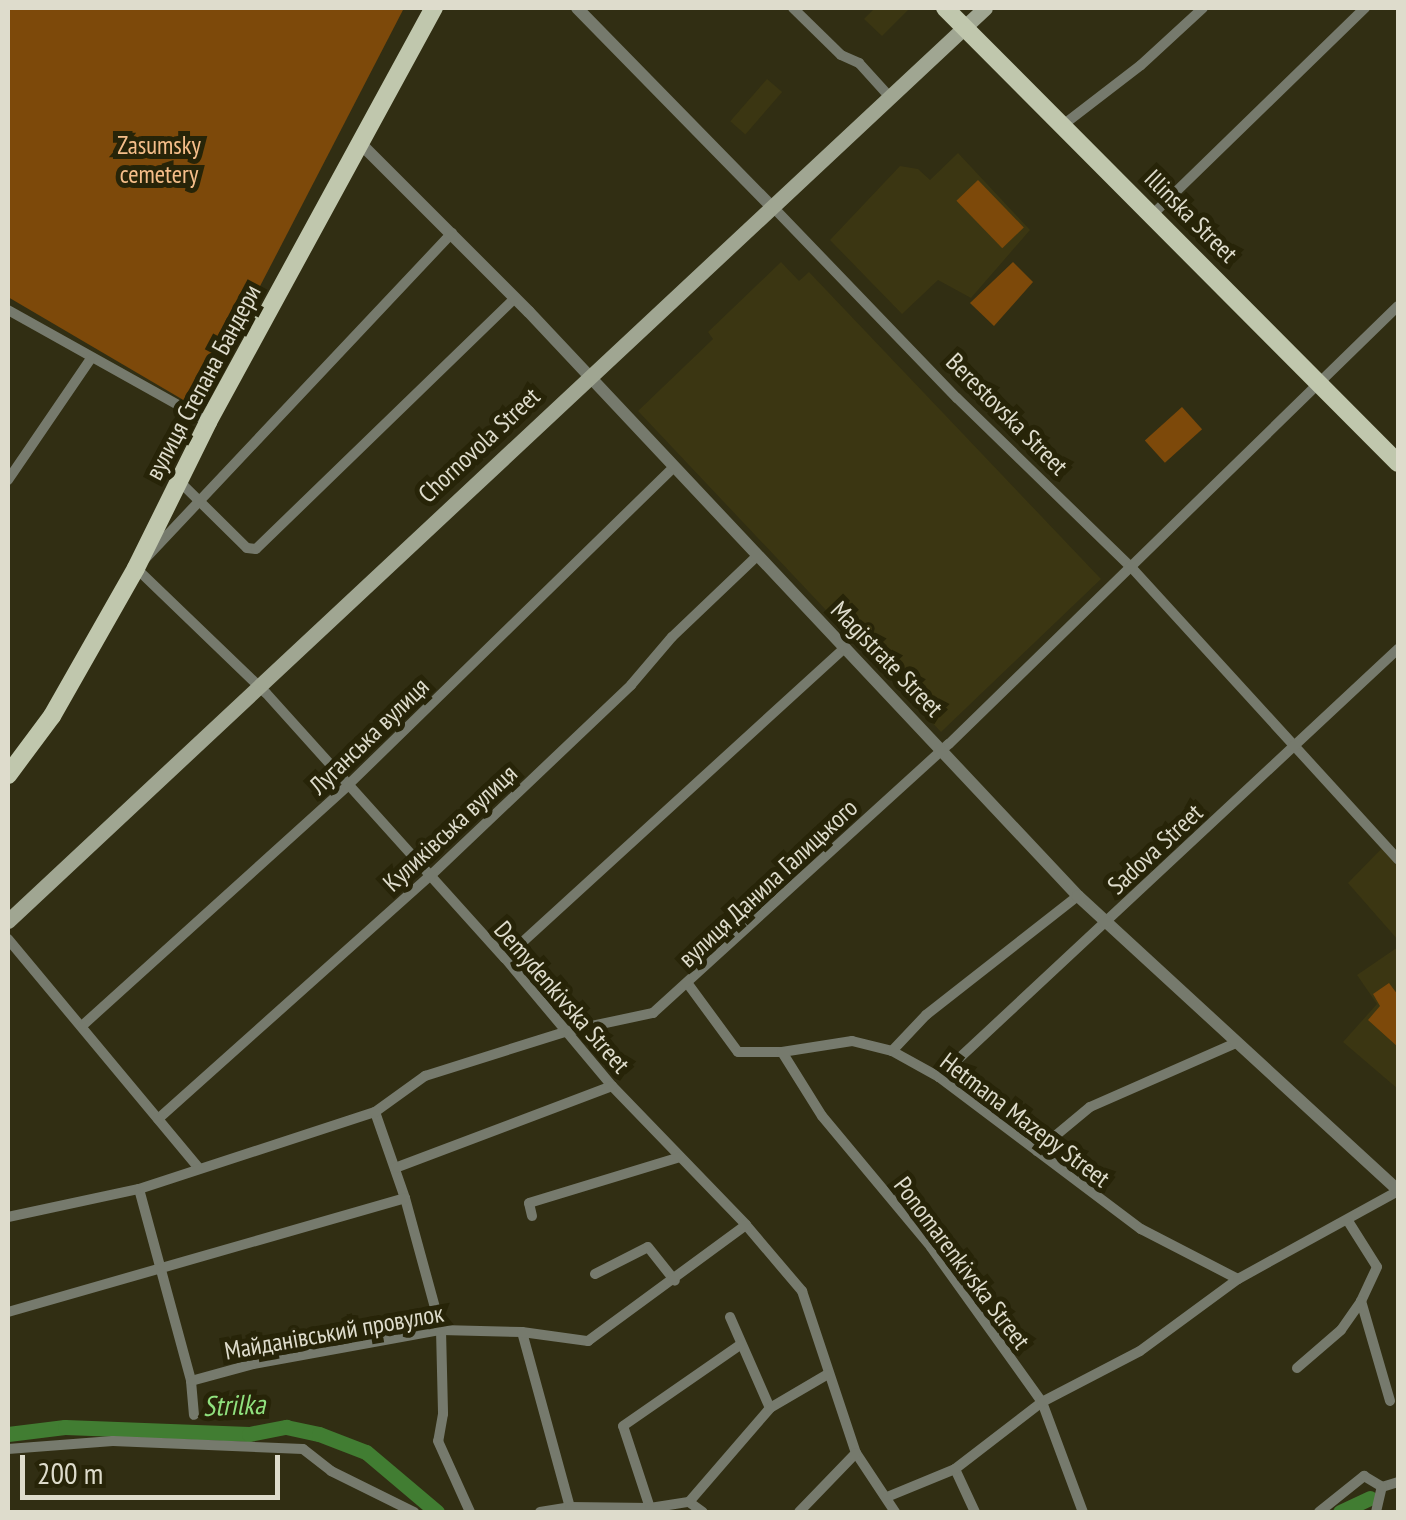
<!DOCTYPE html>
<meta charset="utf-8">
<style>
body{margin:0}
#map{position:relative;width:1406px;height:1520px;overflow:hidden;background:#312e13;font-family:"PT Sans Narrow",sans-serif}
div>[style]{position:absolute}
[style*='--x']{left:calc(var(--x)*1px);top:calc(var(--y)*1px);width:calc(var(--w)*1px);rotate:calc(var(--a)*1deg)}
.built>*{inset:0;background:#3b3612;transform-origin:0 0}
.green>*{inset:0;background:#7d490a;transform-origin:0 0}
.river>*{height:15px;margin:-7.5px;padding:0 7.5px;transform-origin:7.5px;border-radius:7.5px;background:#417d32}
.minor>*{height:10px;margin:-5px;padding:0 5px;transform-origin:5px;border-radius:5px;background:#767a6d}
.tertiary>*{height:12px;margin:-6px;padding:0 6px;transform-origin:6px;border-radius:6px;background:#767a6d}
.secondary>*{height:15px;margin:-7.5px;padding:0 7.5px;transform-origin:7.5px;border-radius:7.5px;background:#a0a692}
.primary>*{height:18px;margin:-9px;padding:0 9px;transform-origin:9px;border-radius:9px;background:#c0c7ad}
span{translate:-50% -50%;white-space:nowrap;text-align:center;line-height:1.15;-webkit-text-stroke:10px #272408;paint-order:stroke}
.park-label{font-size:25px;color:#f5be8a}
.street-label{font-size:25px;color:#dedccc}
.water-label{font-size:28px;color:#90e17e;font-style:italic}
.frame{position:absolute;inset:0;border:10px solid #dedccc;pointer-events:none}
.scale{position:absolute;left:20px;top:1455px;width:260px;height:45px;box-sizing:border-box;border:5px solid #dedccc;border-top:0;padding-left:12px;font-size:30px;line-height:35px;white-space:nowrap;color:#dedccc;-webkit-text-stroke:8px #272408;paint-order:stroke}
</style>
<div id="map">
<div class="built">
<div style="clip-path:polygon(875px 8px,910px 8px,882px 36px,864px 19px)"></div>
<div style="left:767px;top:79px;width:20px;height:56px;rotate:41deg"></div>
<div style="clip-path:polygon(958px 153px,1030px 230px,971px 298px,938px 280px,902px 314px,830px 240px,900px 166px,918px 169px,930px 180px)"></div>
<div style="clip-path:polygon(781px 262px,799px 281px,809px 272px,1101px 579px,941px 732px,638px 411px,713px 339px,708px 332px)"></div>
<div style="clip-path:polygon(1385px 845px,1398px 859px,1398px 940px,1348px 883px)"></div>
<div style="clip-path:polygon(1398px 947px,1398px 1089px,1343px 1042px,1377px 1004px,1357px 975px)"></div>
</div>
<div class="green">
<div style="clip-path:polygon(8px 8px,404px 8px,197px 408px,8px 297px)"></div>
<div style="left:978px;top:180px;width:66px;height:30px;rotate:46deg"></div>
<div style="clip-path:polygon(1013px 262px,1033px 282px,994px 326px,970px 303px)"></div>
<div style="left:1182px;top:407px;width:30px;height:50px;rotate:48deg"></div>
<div style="clip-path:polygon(1389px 983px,1398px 995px,1398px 1047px,1368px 1020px,1380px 1006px,1373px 994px)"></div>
</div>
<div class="river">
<div style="--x:8;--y:1434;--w:57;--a:-7"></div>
<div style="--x:65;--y:1427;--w:184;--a:2.2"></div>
<div style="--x:249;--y:1434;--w:38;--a:-11"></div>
<div style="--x:286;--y:1427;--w:34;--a:12"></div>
<div style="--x:319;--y:1434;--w:50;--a:21"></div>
<div style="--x:366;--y:1452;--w:93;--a:40.2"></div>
<div style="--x:1340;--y:1512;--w:33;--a:-25"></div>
</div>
<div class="minor">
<div style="--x:793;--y:8;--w:67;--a:44.4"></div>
<div style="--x:841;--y:55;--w:20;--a:24"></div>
<div style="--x:859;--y:63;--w:43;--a:47.8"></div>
<div style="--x:1063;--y:125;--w:98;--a:-37.6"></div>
<div style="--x:1141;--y:65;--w:84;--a:-42.6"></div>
<div style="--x:771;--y:205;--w:268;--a:46.1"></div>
<div style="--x:957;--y:398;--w:243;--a:44.2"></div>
<div style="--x:1131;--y:567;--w:396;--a:47.6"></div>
<div style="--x:1153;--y:214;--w:296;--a:-44.2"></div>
<div style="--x:452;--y:233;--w:461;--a:133.3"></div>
<div style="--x:136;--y:568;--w:180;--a:43.9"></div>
<div style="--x:266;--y:693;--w:357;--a:48"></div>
<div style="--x:505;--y:958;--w:167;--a:50.1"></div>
<div style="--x:612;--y:1086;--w:193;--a:46"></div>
<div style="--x:746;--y:1225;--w:87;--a:49.7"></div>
<div style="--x:802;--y:1291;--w:171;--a:71.6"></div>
<div style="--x:856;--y:1453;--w:71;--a:56.5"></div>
<div style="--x:8;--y:310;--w:229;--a:29.2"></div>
<div style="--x:8;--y:480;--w:145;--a:-55.7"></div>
<div style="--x:179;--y:481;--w:95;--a:44.6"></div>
<div style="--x:247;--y:548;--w:9;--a:6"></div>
<div style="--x:256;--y:549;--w:361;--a:-44.1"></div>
<div style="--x:8;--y:939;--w:297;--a:50.2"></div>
<div style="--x:505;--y:958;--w:460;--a:-42.4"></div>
<div style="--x:688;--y:984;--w:84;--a:53.7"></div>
<div style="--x:738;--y:1052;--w:44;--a:0"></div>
<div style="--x:782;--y:1052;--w:71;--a:-8.9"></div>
<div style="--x:852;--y:1041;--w:41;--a:14"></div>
<div style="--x:892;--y:1051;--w:54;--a:29"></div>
<div style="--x:939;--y:1077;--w:253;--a:37"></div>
<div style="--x:1141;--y:1229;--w:109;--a:27.3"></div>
<div style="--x:83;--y:1025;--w:355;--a:-42.1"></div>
<div style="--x:346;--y:787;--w:458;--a:-44.3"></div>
<div style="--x:892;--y:1051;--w:50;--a:-46.6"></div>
<div style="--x:926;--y:1015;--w:193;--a:-38.1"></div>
<div style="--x:782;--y:1052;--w:75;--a:58"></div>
<div style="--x:822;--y:1116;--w:170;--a:50.2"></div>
<div style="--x:931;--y:1247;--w:191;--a:54.4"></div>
<div style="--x:1042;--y:1402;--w:117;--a:69.6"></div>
<div style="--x:939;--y:1077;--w:628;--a:-43"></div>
<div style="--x:375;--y:1112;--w:91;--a:70.8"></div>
<div style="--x:405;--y:1198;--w:137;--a:74.7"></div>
<div style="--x:441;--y:1330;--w:84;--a:88.6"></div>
<div style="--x:443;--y:1414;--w:27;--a:100"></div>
<div style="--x:438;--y:1441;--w:78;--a:65.7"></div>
<div style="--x:158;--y:1119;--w:363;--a:-41.8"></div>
<div style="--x:429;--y:877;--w:279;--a:-43.5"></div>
<div style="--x:631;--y:685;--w:63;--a:-49.5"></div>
<div style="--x:672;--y:637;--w:119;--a:-43.6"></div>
<div style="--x:1037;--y:1151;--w:69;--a:-39.7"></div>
<div style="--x:1090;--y:1107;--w:159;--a:-23.7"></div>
<div style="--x:395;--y:1168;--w:232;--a:-20.7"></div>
<div style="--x:139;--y:1189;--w:199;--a:74.8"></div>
<div style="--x:191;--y:1381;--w:34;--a:85"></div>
<div style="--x:532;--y:1216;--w:13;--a:-103"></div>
<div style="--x:529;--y:1203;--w:158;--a:-16.9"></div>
<div style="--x:8;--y:1217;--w:134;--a:-12.1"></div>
<div style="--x:139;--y:1189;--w:248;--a:-18.1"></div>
<div style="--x:375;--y:1112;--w:62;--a:-35.8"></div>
<div style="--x:425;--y:1076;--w:150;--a:-17.5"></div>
<div style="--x:568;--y:1031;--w:87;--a:-12"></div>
<div style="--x:653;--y:1013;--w:400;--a:-42.3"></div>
<div style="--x:949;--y:744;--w:627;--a:-44.29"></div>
<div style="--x:1348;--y:1221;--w:54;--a:57.8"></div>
<div style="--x:1377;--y:1267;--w:38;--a:115"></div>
<div style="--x:1361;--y:1301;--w:104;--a:73.8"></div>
<div style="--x:595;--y:1274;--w:59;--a:-27"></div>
<div style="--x:648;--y:1247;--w:43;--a:51.5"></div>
<div style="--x:8;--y:1312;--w:413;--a:-16"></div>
<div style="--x:730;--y:1317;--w:99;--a:66.3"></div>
<div style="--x:522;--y:1332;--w:181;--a:74.7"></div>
<div style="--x:1297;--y:1368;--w:58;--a:-40.8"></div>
<div style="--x:1341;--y:1330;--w:35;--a:-55"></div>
<div style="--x:191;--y:1381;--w:64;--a:-15.3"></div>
<div style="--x:253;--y:1364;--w:191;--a:-10.3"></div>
<div style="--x:441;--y:1330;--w:81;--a:1.4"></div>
<div style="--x:522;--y:1332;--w:67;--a:7.8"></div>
<div style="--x:588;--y:1341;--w:196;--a:-36.3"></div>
<div style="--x:8;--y:1449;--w:105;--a:-4.4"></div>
<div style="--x:113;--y:1441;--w:190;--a:2.4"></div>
<div style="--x:303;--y:1449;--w:36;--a:38"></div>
<div style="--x:331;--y:1471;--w:93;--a:26.3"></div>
<div style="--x:955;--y:1469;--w:47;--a:65.1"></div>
<div style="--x:1382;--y:1487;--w:17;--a:-17"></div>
<div style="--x:887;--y:1497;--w:74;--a:-22.4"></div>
<div style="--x:955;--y:1469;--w:110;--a:-37.6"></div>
<div style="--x:1042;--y:1402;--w:110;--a:-27.5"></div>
<div style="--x:1140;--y:1351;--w:122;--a:-36.3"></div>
<div style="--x:1238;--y:1279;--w:183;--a:-28.8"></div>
<div style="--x:689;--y:1502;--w:124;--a:-49.2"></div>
<div style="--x:770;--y:1408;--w:67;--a:-30.4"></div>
<div style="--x:650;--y:1508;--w:86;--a:-108.2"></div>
<div style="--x:623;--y:1426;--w:142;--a:-34.7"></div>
<div style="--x:540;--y:1512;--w:30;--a:-9"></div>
<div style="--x:570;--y:1507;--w:80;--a:0.7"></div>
<div style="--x:650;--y:1508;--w:39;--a:-9"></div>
<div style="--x:689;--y:1502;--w:17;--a:36"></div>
<div style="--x:799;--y:1512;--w:82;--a:-46"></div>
<div style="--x:1319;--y:1512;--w:58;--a:-38.7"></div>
<div style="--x:1364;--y:1476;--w:21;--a:31"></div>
<div style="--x:1376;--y:1512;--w:26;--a:-77"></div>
</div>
<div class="tertiary">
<div style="--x:577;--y:8;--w:276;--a:45.6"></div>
<div style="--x:359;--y:142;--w:240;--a:45"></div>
<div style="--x:529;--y:312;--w:802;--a:46.77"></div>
<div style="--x:1078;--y:896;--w:435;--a:42.6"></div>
</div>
<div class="secondary">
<div style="--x:8;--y:921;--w:1337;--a:-43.06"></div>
</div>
<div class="primary">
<div style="--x:945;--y:8;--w:642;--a:45.13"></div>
<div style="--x:8;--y:775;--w:74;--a:-53.3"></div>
<div style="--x:52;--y:716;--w:170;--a:-60.4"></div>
<div style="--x:136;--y:568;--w:163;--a:-63.7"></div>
<div style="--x:208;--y:422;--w:472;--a:-61.4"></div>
</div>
<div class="park-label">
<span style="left:159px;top:160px">Zasumsky<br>cemetery</span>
</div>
<div class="street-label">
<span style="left:1191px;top:216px;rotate:45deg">Illinska Street</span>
<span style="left:203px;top:382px;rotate:-62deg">вулиця Степана Бандери</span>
<span style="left:1007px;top:414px;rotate:45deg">Berestovska Street</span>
<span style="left:479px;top:445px;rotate:-43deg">Chornovola Street</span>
<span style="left:887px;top:659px;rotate:46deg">Magistrate Street</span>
<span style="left:369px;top:736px;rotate:-44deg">Луганська вулиця</span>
<span style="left:450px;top:828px;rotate:-43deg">Куликівська вулиця</span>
<span style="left:1155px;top:849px;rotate:-43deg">Sadova Street</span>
<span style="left:768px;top:883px;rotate:-43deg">вулиця Данила Галицького</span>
<span style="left:562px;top:997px;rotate:49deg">Demydenkivska Street</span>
<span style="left:1025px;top:1120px;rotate:37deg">Hetmana Mazepy Street</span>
<span style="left:962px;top:1263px;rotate:53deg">Ponomarenkivska Street</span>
<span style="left:334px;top:1332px;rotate:-10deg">Майданівський провулок</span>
</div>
<div class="water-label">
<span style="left:234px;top:1405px;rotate:-2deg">Strilka</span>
</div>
<div class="frame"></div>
<div class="scale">200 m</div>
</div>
